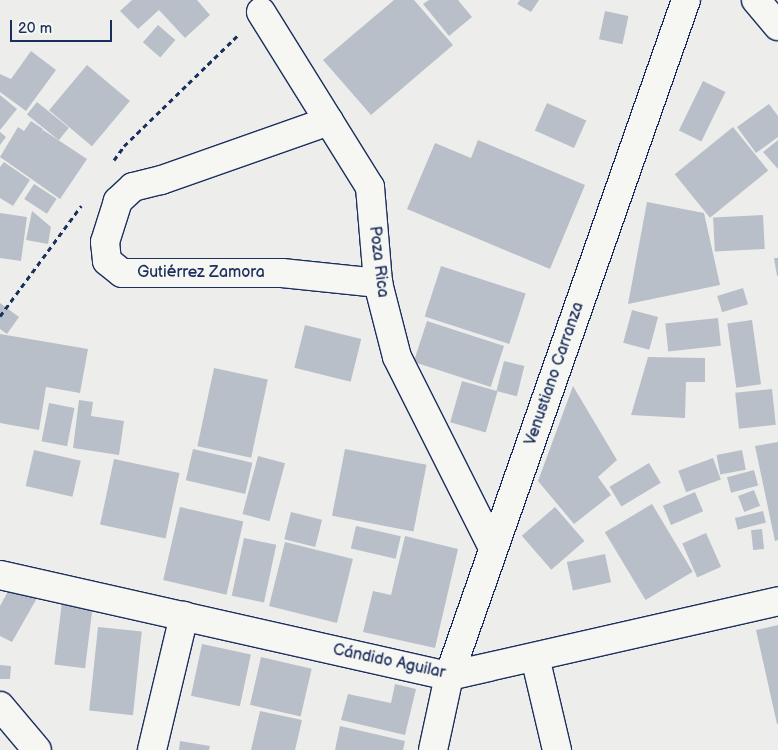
<!DOCTYPE html>
<meta charset="utf-8">
<style>
body{margin:0}
#map{position:relative;width:778px;height:750px;overflow:hidden;background:#edeeec;font-family:"Balsamiq Sans",sans-serif}
div>[style]{position:absolute}
[style*='--x']{left:calc(var(--x)*1px);top:calc(var(--y)*1px);width:calc(var(--w)*1px);rotate:calc(var(--a)*1deg)}
.building>*{inset:0;background:#b9bfc8;transform-origin:0 0}
.path>*{height:3px;margin-top:-1.5px;transform-origin:0;background:repeating-linear-gradient(90deg,#1b2f5e 0 5px,transparent 0 9px)}
.roads{filter:drop-shadow(1px 0 #1b2f5e) drop-shadow(-1px 0 #1b2f5e) drop-shadow(0 1px #1b2f5e) drop-shadow(0 -1px #1b2f5e)}
.street>*{height:28px;margin:-14px;padding:0 14px;transform-origin:14px;border-radius:14px;background:#f6f6f2}
.primary>*{height:28px;margin:-14px;padding:0 14px;transform-origin:14px;border-radius:14px;background:#f6f6f2}
span{translate:-50% -50%;white-space:nowrap;text-align:center;line-height:1.15;-webkit-text-stroke:4px #f6f6f2;paint-order:stroke}
.street-label{font-size:16px;color:#1b2f5e}
.scale{position:absolute;left:10px;top:20px;width:102px;height:22px;box-sizing:border-box;border:2px solid #1b2f5e;border-top:0;padding-left:6px;font-size:15px;line-height:18px;white-space:nowrap;color:#1b2f5e;-webkit-text-stroke:4px #f6f6f2;paint-order:stroke}
</style>
<div id="map">
<div class="building">
<div style="clip-path:polygon(132px 0,197px 0,210px 15px,185px 38px,159px 10px,138px 29px,120px 11px)"></div>
<div style="clip-path:polygon(394px 0,414px 0,453px 45px,371px 115px,323px 60px)"></div>
<div style="clip-path:polygon(429px 0,458px 0,472px 17px,449px 36px,423px 4px)"></div>
<div style="clip-path:polygon(520px 0,539px 0,531px 12px,517px 4px)"></div>
<div style="left:605px;top:11px;width:24px;height:29px;rotate:12deg"></div>
<div style="left:158px;top:25px;width:23px;height:23px;rotate:41deg"></div>
<div style="clip-path:polygon(31px 51px,56px 70px,26px 111px,0 92px,0 74px,11px 79px)"></div>
<div style="left:87px;top:65px;width:56px;height:59px;rotate:40deg"></div>
<div style="left:703px;top:81px;width:25px;height:55px;rotate:26deg"></div>
<div style="clip-path:polygon(0 95px,17px 109px,0 130px)"></div>
<div style="left:37px;top:102px;width:41px;height:16px;rotate:39deg"></div>
<div style="left:547px;top:103px;width:43px;height:30px;rotate:24deg"></div>
<div style="clip-path:polygon(769px 104px,778px 116px,778px 137px,756px 153px,737px 127px)"></div>
<div style="clip-path:polygon(31px 121px,43px 129px,40px 135px,43px 130px,87px 159px,60px 199px,0 157px,18px 127px,24px 131px)"></div>
<div style="left:733px;top:127px;width:56px;height:75px;rotate:51deg"></div>
<div style="clip-path:polygon(0 132px,6px 137px,0 145px)"></div>
<div style="clip-path:polygon(478px 140px,585px 185px,550px 269px,407px 209px,435px 143px,471px 158px)"></div>
<div style="clip-path:polygon(778px 140px,778px 169px,763px 152px)"></div>
<div style="clip-path:polygon(4px 162px,30px 180px,13px 206px,0 198px,0 167px)"></div>
<div style="left:34px;top:184px;width:27px;height:18px;rotate:33deg"></div>
<div style="clip-path:polygon(647px 202px,704px 213px,720px 285px,628px 304px)"></div>
<div style="clip-path:polygon(32px 211px,51px 227px,48px 244px,26px 240px)"></div>
<div style="clip-path:polygon(0 213px,27px 217px,21px 261px,0 258px)"></div>
<div style="left:763px;top:215px;width:34px;height:50px;rotate:87deg"></div>
<div style="clip-path:polygon(774px 258px,778px 258px,778px 276px,777px 276px)"></div>
<div style="left:441px;top:266px;width:89px;height:53px;rotate:18deg"></div>
<div style="left:743px;top:288px;width:17px;height:27px;rotate:73deg"></div>
<div style="clip-path:polygon(0 303px,19px 317px,7px 334px,0 329px)"></div>
<div style="left:632px;top:310px;width:27px;height:34px;rotate:15deg"></div>
<div style="left:718px;top:318px;width:28px;height:53px;rotate:84deg"></div>
<div style="left:752px;top:320px;width:65px;height:25px;rotate:82deg"></div>
<div style="left:427px;top:321px;width:81px;height:43px;rotate:18deg"></div>
<div style="left:305px;top:325px;width:58px;height:44px;rotate:14deg"></div>
<div style="clip-path:polygon(0 334px,88px 349px,80px 393px,46px 387px,39px 430px,0 423px)"></div>
<div style="clip-path:polygon(648px 357px,705px 358px,705px 382px,686px 382px,685px 418px,631px 415px)"></div>
<div style="left:504px;top:361px;width:21px;height:31px;rotate:14deg"></div>
<div style="left:214px;top:368px;width:55px;height:80px;rotate:12deg"></div>
<div style="left:462px;top:381px;width:37px;height:43px;rotate:16deg"></div>
<div style="clip-path:polygon(573px 386px,617px 460px,598px 477px,611px 495px,574px 524px,538px 481px)"></div>
<div style="left:772px;top:389px;width:36px;height:37px;rotate:84deg"></div>
<div style="clip-path:polygon(79px 400px,93px 402px,91px 416px,124px 421px,119px 455px,73px 448px)"></div>
<div style="left:49px;top:403px;width:26px;height:39px;rotate:11deg"></div>
<div style="clip-path:polygon(778px 442px,778px 540px,775px 541px,755px 446px)"></div>
<div style="left:193px;top:449px;width:61px;height:32px;rotate:13deg"></div>
<div style="left:345px;top:449px;width:83px;height:68px;rotate:11deg"></div>
<div style="left:34px;top:450px;width:48px;height:37px;rotate:13deg"></div>
<div style="left:742px;top:450px;width:20px;height:26px;rotate:79deg"></div>
<div style="left:258px;top:456px;width:28px;height:60px;rotate:15deg"></div>
<div style="left:713px;top:458px;width:23px;height:37px;rotate:70deg"></div>
<div style="left:114px;top:459px;width:67px;height:67px;rotate:12deg"></div>
<div style="left:649px;top:463px;width:23px;height:46px;rotate:59deg"></div>
<div style="left:754px;top:470px;width:16px;height:28px;rotate:75deg"></div>
<div style="left:754px;top:490px;width:17px;height:17px;rotate:69deg"></div>
<div style="left:695px;top:492px;width:21px;height:35px;rotate:67deg"></div>
<div style="left:652px;top:504px;width:79px;height:55px;rotate:59deg"></div>
<div style="left:180px;top:507px;width:65px;height:75px;rotate:13deg"></div>
<div style="left:555px;top:507px;width:45px;height:44px;rotate:49deg"></div>
<div style="left:763px;top:511px;width:12px;height:29px;rotate:76deg"></div>
<div style="left:291px;top:512px;width:32px;height:28px;rotate:14deg"></div>
<div style="left:356px;top:526px;width:46px;height:23px;rotate:13deg"></div>
<div style="left:762px;top:529px;width:20px;height:11px;rotate:84deg"></div>
<div style="left:706px;top:533px;width:37px;height:26px;rotate:66deg"></div>
<div style="clip-path:polygon(405px 536px,458px 549px,435px 648px,363px 632px,373px 591px,391px 595px)"></div>
<div style="left:244px;top:538px;width:33px;height:59px;rotate:12deg"></div>
<div style="left:285px;top:542px;width:70px;height:66px;rotate:14deg"></div>
<div style="left:605px;top:554px;width:29px;height:39px;rotate:78deg"></div>
<div style="clip-path:polygon(12px 584px,37px 598px,12px 642px,0 636px,0 606px)"></div>
<div style="left:62px;top:602px;width:31px;height:63px;rotate:7deg"></div>
<div style="clip-path:polygon(778px 625px,778px 724px,777px 724px,756px 630px)"></div>
<div style="left:98px;top:627px;width:44px;height:84px;rotate:6deg"></div>
<div style="left:202px;top:644px;width:50px;height:53px;rotate:12deg"></div>
<div style="left:261px;top:657px;width:52px;height:49px;rotate:13deg"></div>
<div style="clip-path:polygon(0 665px,11px 666px,10px 679px,0 679px)"></div>
<div style="clip-path:polygon(395px 684px,416px 689px,405px 735px,341px 720px,348px 694px,391px 703px)"></div>
<div style="clip-path:polygon(260px 711px,302px 720px,295px 750px,251px 750px)"></div>
<div style="clip-path:polygon(340px 726px,405px 741px,403px 750px,335px 750px)"></div>
<div style="clip-path:polygon(180px 741px,210px 746px,209px 750px,179px 750px)"></div>
</div>
<div class="path">
<div style="--x:114;--y:160;--w:17;--a:-54"></div>
<div style="--x:124;--y:146;--w:159;--a:-44.2"></div>
<div style="--x:0;--y:316;--w:137;--a:-53.6"></div>
</div>
<div class="roads">
<div class="street">
<div style="--x:261;--y:12;--w:206;--a:58.1"></div>
<div style="--x:370;--y:187;--w:96;--a:85.2"></div>
<div style="--x:378;--y:283;--w:76;--a:75.6"></div>
<div style="--x:397;--y:357;--w:214;--a:63.3"></div>
<div style="--x:329;--y:121;--w:178;--a:160.6"></div>
<div style="--x:161;--y:180;--w:29;--a:166"></div>
<div style="--x:133;--y:187;--w:21;--a:137"></div>
<div style="--x:118;--y:201;--w:43;--a:107.6"></div>
<div style="--x:105;--y:242;--w:19;--a:84"></div>
<div style="--x:107;--y:261;--w:19;--a:39"></div>
<div style="--x:122;--y:273;--w:160;--a:0"></div>
<div style="--x:282;--y:273;--w:97;--a:5.9"></div>
<div style="--x:0;--y:575;--w:460;--a:12.7"></div>
<div style="--x:449;--y:676;--w:337;--a:-12.8"></div>
<div style="--x:535;--y:657;--w:96;--a:76.7"></div>
<div style="--x:0;--y:706;--w:57;--a:49.9"></div>
<div style="--x:152;--y:750;--w:138;--a:-76.6"></div>
<div style="--x:433;--y:750;--w:76;--a:-77.8"></div>
<div style="--x:449;--y:676;--w:716;--a:-70.68"></div>
</div>
<div class="primary">
<div style="--x:756;--y:0;--w:34;--a:50"></div>
</div>
</div>
<div class="street-label">
<span style="left:378px;top:262px;rotate:83deg">Poza Rica</span>
<span style="left:201px;top:273px">Gutiérrez Zamora</span>
<span style="left:555px;top:374px;rotate:-71deg">Venustiano Carranza</span>
<span style="left:389px;top:662px;rotate:12deg">Cándido Aguilar</span>
</div>
<div class="scale">20 m</div>
</div>
